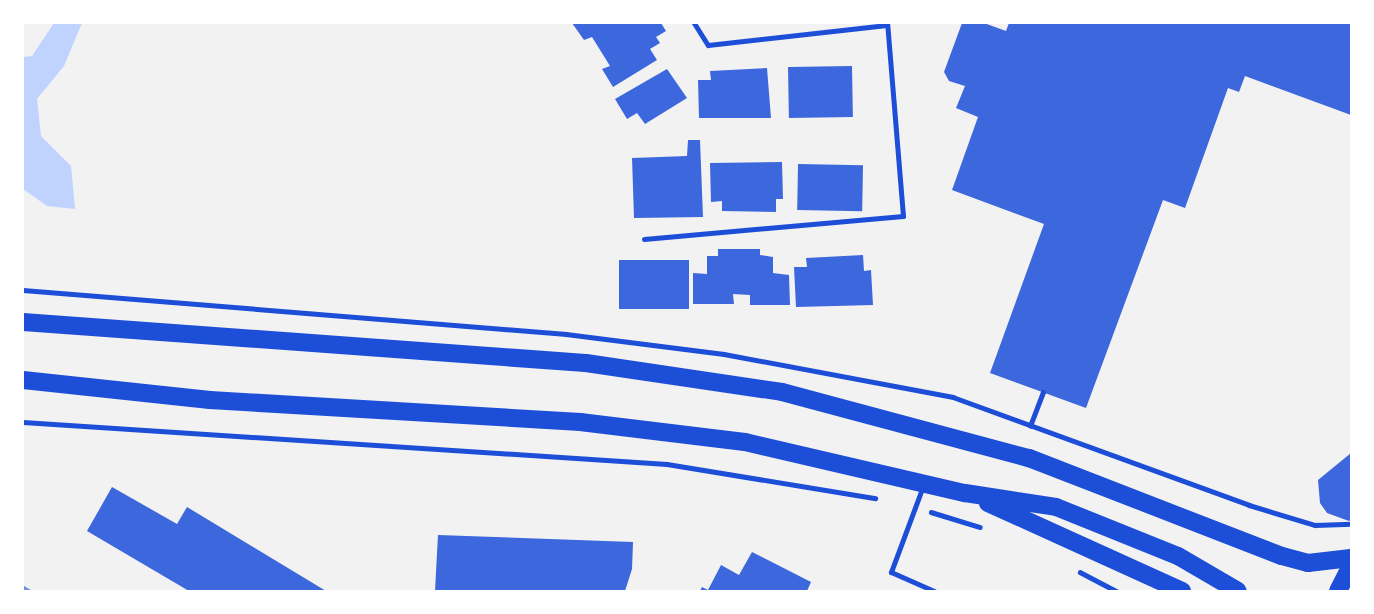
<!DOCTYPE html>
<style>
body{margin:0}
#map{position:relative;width:1374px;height:614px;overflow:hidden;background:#f2f2f2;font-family:Quicksand,sans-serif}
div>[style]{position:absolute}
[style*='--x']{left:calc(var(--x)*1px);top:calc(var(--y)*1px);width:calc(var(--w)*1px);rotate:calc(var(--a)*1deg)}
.water>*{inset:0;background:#bfd3fe}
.building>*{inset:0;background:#3d67dc;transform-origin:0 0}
.path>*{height:4.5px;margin:-2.25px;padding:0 2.25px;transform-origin:2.25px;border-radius:2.25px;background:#1d4ed8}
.service>*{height:5px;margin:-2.5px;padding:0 2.5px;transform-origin:2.5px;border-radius:2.5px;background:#1d4ed8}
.primary>*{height:18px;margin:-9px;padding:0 9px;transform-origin:9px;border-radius:9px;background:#1d4ed8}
.rail>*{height:5px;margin:-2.5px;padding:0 2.5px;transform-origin:2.5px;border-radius:2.5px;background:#7290e2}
span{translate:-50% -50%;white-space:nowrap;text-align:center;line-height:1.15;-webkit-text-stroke:5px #fff;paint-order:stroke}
.frame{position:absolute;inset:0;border:24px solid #fff;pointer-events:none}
</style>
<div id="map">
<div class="water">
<div style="clip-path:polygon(54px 23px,82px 23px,64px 66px,37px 99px,41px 136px,71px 166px,75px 209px,47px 206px,23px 189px,23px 57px,32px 56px)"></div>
</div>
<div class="building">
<div style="clip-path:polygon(572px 23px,661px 23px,666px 31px,656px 37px,660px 43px,650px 49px,657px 60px,613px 87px,602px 69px,610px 66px,592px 37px,584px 40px)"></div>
<div style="clip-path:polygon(962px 23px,984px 23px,1006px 31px,1009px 23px,1351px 24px,1351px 115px,1245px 76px,1239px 92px,1228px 88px,1185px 208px,1163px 200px,1086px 408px,990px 373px,1044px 224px,952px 190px,978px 117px,956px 108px,965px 86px,949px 81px,944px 72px)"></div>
<div style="left:852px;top:66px;width:51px;height:64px;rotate:89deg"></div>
<div style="clip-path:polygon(767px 68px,771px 118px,699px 118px,698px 80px,711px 80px,710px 71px)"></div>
<div style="clip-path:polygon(667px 69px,687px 98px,645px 124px,637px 113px,627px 119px,615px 99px)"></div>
<div style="clip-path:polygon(688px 140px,700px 140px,703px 217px,634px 218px,632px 158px,687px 156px)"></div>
<div style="clip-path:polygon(782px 162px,783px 199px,776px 199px,776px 212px,722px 211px,722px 201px,711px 202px,710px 163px)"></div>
<div style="left:798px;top:164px;width:65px;height:46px;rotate:1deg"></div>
<div style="clip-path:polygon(718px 249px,760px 249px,760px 255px,773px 257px,773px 273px,789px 275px,790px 305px,750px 305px,750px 295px,733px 294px,734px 304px,693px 304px,693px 273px,707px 274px,707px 256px,718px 256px)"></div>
<div style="clip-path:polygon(863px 255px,864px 271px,871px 270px,873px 305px,796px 307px,794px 267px,807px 267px,806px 258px)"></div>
<div style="left:619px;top:260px;width:70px;height:49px"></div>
<div style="clip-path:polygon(1351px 453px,1351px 520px,1349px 521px,1327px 513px,1320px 503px,1318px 480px)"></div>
<div style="clip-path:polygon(112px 487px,177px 524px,187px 507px,326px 591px,189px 591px,87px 531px)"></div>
<div style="clip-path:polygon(438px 535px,633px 542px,632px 569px,625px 591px,435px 591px)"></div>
<div style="clip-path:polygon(752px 552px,811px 582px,807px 591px,700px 591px,702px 587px,708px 590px,721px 565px,739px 575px)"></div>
</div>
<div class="path">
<div style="--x:23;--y:290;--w:545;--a:4.63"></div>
<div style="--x:566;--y:334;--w:159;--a:7.2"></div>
<div style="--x:724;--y:354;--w:233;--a:10.6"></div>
<div style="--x:953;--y:397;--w:315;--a:20"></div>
<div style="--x:1249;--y:505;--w:69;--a:16.9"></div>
<div style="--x:1315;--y:525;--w:36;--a:-2"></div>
<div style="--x:23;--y:422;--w:645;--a:3.73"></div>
<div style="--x:667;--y:464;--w:211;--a:9.3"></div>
<div style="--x:1030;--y:426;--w:36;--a:-69"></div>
<div style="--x:931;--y:512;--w:51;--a:17"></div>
<div style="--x:1080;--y:572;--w:41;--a:27.8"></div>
</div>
<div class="service">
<div style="--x:694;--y:23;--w:26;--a:58"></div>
<div style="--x:708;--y:45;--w:180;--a:-6.4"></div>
<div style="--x:644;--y:239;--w:260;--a:-5.1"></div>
<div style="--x:903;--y:216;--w:194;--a:-94.7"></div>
<div style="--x:923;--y:486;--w:92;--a:110.4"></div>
<div style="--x:891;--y:572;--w:47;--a:23.8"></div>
</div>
<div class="primary">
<div style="--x:23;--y:322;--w:564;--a:4.17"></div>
<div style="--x:586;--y:363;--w:198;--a:8.4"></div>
<div style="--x:782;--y:392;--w:256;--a:15"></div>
<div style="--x:1029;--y:458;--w:271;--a:21.2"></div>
<div style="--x:1282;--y:556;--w:27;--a:15"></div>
<div style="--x:1308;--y:563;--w:43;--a:-6.6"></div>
<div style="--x:23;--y:380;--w:188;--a:6.1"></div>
<div style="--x:210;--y:400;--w:371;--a:3.4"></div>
<div style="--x:580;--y:422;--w:166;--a:6.9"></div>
<div style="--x:745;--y:442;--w:226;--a:13.1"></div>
<div style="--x:965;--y:493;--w:92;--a:8.7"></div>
<div style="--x:1056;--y:507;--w:131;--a:21.9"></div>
<div style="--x:1178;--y:556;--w:69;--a:30.3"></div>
<div style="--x:988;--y:503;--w:213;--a:24.4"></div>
<div style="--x:1338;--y:591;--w:28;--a:-63"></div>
</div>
<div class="rail">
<div style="--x:23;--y:588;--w:6;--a:31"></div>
</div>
<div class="frame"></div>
</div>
